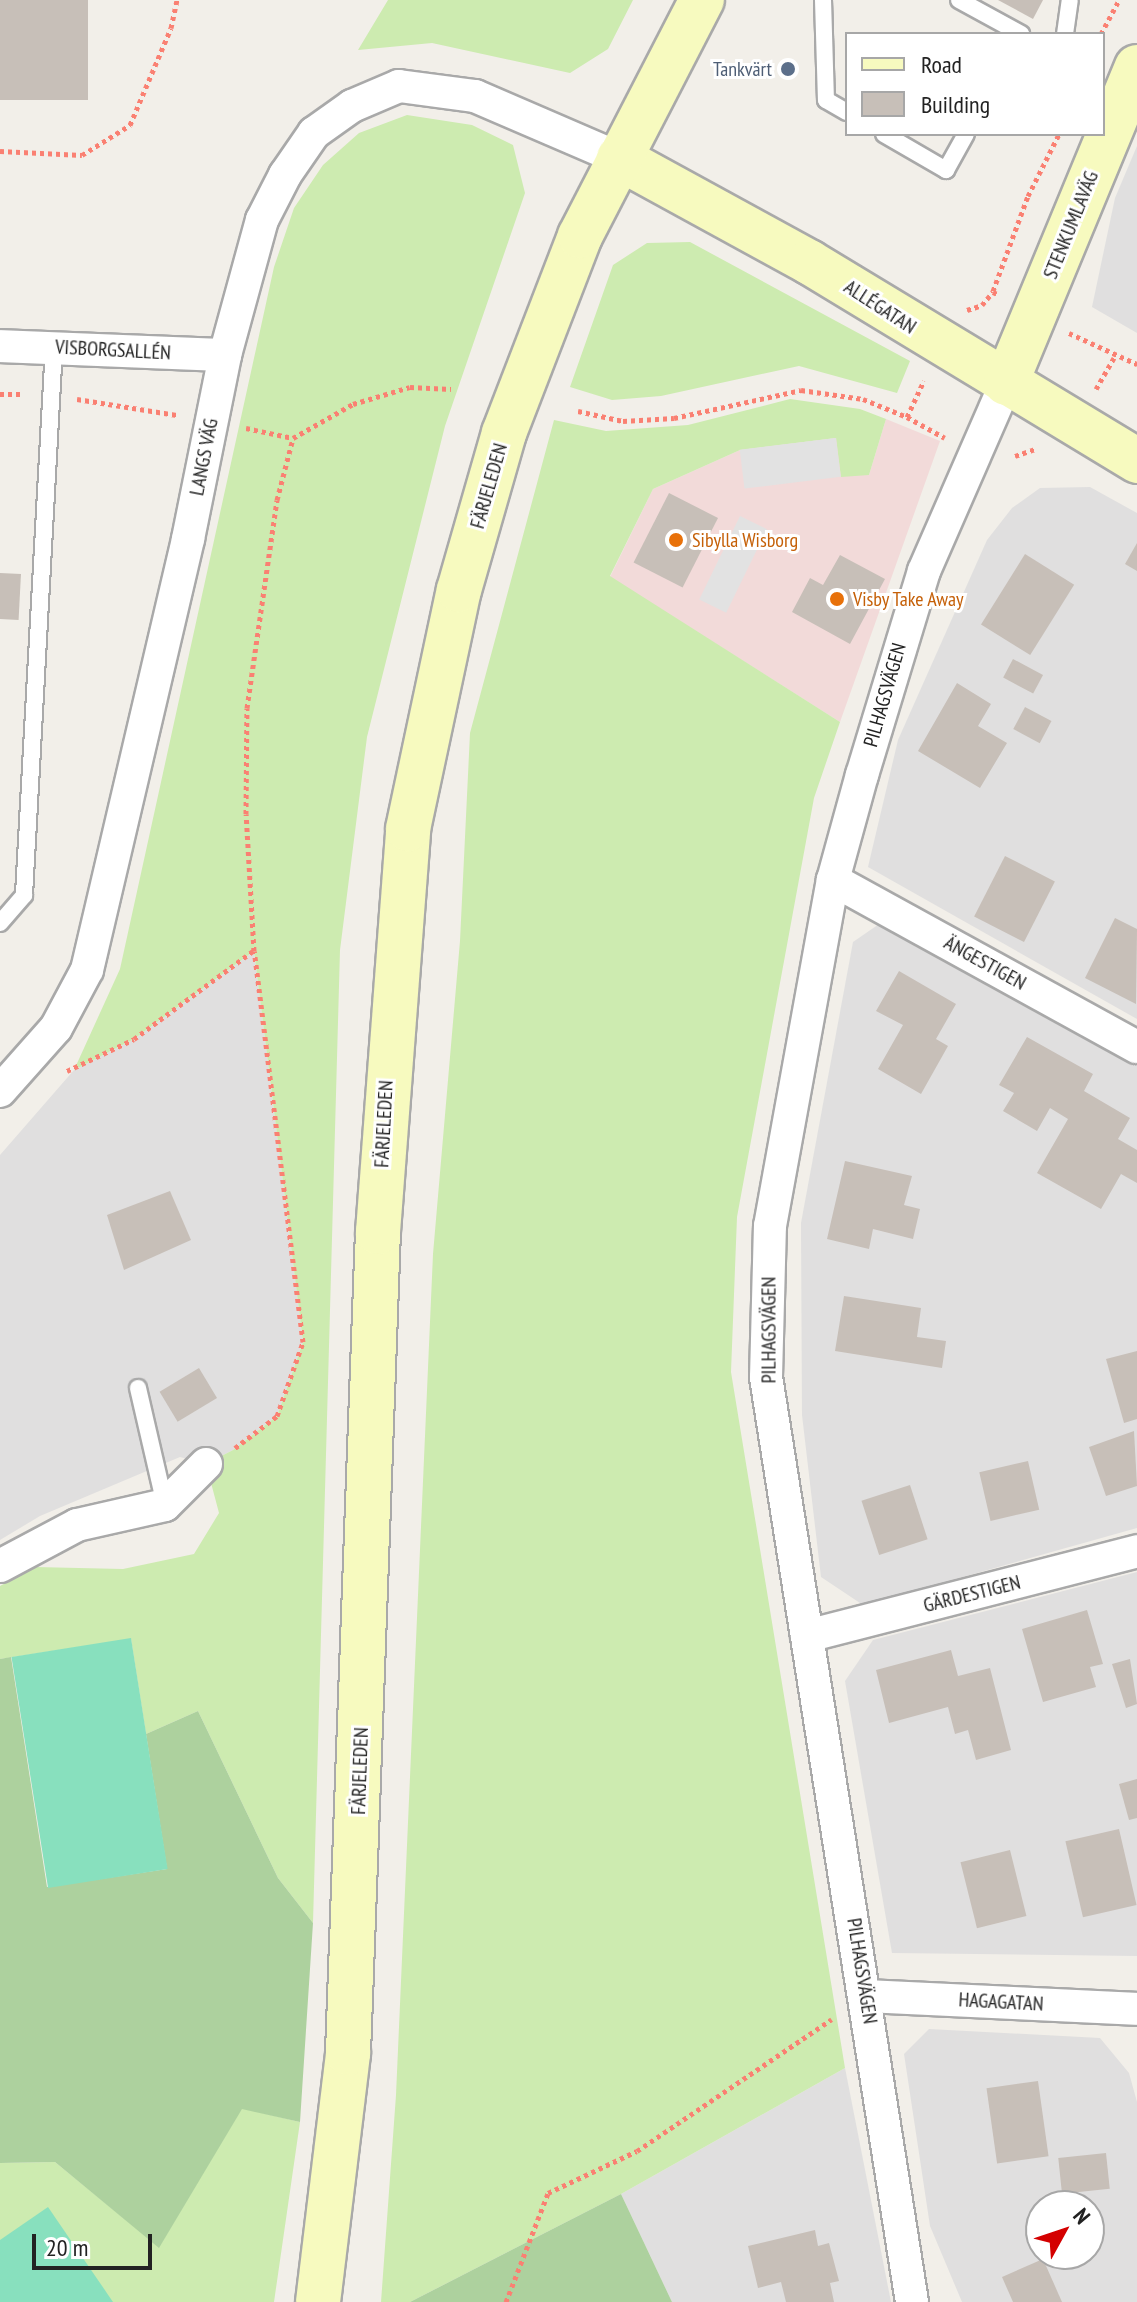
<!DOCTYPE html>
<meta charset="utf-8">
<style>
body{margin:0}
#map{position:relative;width:1137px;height:2302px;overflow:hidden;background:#f2efe9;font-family:"PT Sans Narrow",sans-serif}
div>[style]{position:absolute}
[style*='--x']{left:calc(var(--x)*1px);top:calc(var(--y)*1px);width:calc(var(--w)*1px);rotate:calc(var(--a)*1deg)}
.residential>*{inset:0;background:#e0dfdf}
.commercial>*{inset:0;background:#f2dad9}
.grass>*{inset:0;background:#cdebb0}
.forest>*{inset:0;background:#add19e}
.pitch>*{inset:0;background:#88e0be;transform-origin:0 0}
.parking>*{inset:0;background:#e2e2e2;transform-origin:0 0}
.building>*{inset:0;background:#c7bfb8;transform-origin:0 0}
.path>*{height:5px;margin-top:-2.5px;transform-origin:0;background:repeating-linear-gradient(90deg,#fa8072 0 4px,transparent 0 8px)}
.roads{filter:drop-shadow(2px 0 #a9a9a9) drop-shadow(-2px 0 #a9a9a9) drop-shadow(0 2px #a9a9a9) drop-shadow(0 -2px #a9a9a9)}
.lane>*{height:16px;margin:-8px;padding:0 8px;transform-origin:8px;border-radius:8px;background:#fff}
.street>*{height:32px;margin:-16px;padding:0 16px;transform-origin:16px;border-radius:16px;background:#fff}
.secondary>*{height:44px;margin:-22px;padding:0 22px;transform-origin:22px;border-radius:22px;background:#f7fabf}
.dots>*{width:22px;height:22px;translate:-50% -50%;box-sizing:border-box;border:4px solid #fff;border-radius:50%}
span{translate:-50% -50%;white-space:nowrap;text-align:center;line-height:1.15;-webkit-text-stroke:6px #fff;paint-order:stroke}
.service-label{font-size:20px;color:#4e5e75}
.right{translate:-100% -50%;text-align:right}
.street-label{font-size:20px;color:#222}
.food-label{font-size:20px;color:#c56008}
.left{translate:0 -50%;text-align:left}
.legend{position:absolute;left:845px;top:32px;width:260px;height:104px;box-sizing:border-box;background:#fff;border:2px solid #a7a7a7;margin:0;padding:10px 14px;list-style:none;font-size:24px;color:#222}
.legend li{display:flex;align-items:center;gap:16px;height:40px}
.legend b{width:40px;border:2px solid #a7a7a7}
.north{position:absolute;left:1025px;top:2190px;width:80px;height:80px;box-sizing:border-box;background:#fff;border:2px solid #a7a7a7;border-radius:50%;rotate:50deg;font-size:22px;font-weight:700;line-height:32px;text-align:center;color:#222}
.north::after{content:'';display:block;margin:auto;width:28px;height:36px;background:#d40000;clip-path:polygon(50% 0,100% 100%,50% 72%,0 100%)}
.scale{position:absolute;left:32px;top:2234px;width:120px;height:36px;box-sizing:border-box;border:4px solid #222;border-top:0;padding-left:10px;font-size:24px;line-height:28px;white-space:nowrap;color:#222;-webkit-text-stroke:6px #fff;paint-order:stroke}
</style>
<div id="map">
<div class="residential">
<div style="clip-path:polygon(1137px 146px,1137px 333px,1092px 307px,1115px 198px)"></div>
<div style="clip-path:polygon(1090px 487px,1137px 513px,1137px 1019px,868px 867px,898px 740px,987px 540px,1012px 508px,1040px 488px)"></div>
<div style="clip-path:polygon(882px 922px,1137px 1065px,1137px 1528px,863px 1605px,821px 1577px,802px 1415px,801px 1223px,853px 942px)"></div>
<div style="clip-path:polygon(254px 951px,303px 1342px,277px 1416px,233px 1450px,206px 1464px,180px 1457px,40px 1516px,0 1540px,0 1155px,74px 1070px,134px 1039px)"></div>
<div style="clip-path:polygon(1137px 1572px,1137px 1956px,892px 1953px,845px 1681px,873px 1640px)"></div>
<div style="clip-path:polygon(evenodd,929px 2029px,1100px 2038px,1129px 2073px,1137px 2102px,1137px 2302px,962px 2302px,930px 2226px,904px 2054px,929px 2029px,1041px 2206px,1089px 2206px,1089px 2254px,1041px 2254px,1041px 2206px)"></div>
<div style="clip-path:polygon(845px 2068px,891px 2302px,672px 2302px,621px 2194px)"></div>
</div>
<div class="commercial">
<div style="clip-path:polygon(886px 419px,940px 441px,840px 722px,610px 577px,653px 489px,740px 450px,836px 438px,869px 475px)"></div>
</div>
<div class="grass">
<div style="clip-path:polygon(388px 0,633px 0,608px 49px,570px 73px,432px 43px,358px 50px)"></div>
<div style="clip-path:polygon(407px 115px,472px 125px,513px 145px,525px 193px,445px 426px,367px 737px,340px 950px,313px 1923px,278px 1878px,198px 1711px,146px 1734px,131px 1639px,0 1659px,0 1586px,35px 1567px,123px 1569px,194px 1554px,219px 1513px,206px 1464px,233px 1450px,277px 1416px,303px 1342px,254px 951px,134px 1039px,74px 1070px,120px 969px,274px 267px,294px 208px,323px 165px,359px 133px)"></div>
<div style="clip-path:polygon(690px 242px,910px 361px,897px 393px,799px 366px,661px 396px,612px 400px,570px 387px,613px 265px,647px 243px)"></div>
<div style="clip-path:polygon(790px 399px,860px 409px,886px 419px,869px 475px,841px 477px,836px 438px,740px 450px,653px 489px,610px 576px,840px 722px,814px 798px,737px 1217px,731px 1372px,845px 2068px,621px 2194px,410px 2302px,381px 2302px,396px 2095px,433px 1254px,460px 941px,470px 733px,554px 420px,606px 431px,688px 425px)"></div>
<div style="clip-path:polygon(242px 2108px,300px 2122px,274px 2302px,0 2302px,0 2163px,55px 2162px,159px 2247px)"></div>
</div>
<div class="forest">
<div style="clip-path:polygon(11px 1657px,47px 1887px,167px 1869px,146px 1734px,198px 1711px,278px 1878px,313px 1923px,300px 2122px,242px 2109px,159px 2248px,55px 2162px,0 2163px,0 1659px)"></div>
<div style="clip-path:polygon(621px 2194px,672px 2302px,410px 2302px)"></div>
</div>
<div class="pitch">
<div style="left:131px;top:1638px;width:234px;height:121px;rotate:81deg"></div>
<div style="clip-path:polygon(48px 2207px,113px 2302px,0 2302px,0 2240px)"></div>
</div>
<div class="parking">
<div style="left:836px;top:438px;width:39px;height:97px;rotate:83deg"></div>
<div style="left:740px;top:516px;width:30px;height:93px;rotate:26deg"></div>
</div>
<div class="building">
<div style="left:0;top:0;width:88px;height:100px"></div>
<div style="clip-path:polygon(998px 0,1043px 0,1033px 19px)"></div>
<div style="left:669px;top:493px;width:55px;height:78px;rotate:27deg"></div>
<div style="clip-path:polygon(1137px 543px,1137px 571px,1125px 564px)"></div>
<div style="left:1025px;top:554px;width:58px;height:83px;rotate:32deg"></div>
<div style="clip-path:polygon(840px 555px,885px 579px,850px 644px,792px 612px,810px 578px,823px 585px)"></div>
<div style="left:0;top:573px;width:21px;height:46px;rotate:3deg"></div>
<div style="left:1013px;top:659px;width:34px;height:21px;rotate:28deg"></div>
<div style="clip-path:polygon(957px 683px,991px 704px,978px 726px,1007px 743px,980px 788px,918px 751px)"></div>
<div style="left:1025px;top:707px;width:30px;height:25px;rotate:28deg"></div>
<div style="left:1005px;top:856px;width:56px;height:68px;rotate:27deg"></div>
<div style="clip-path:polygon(1115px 918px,1137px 929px,1136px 1004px,1085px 978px)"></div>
<div style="clip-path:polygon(899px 971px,956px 1004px,936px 1039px,948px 1046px,921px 1094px,878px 1069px,903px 1025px,876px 1011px)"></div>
<div style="clip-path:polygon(1027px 1037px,1093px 1074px,1084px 1091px,1130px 1118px,1118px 1139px,1137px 1150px,1137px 1183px,1121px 1174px,1101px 1209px,1037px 1173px,1068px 1119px,1050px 1108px,1037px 1131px,1003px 1111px,1014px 1093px,999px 1085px)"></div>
<div style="clip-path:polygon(845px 1161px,912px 1176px,904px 1205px,920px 1209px,913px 1239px,873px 1229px,869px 1249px,827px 1239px)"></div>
<div style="clip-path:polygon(170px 1191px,191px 1240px,124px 1270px,107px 1215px)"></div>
<div style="clip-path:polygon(844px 1296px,921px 1308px,917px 1337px,946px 1341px,942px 1368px,835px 1351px)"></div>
<div style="clip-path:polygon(1137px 1351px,1137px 1419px,1124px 1423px,1106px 1359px)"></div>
<div style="left:199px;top:1368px;width:35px;height:46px;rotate:59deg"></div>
<div style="clip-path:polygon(1134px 1431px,1137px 1486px,1106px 1496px,1089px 1447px)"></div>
<div style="left:1028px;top:1461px;width:50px;height:50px;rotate:77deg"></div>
<div style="left:910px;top:1485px;width:57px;height:51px;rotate:72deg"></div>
<div style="clip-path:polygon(1087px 1610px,1103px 1664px,1090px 1667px,1096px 1687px,1043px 1702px,1022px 1629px)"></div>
<div style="clip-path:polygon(951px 1650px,958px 1676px,990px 1668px,1011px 1750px,976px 1760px,968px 1730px,955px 1734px,948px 1707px,889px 1723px,876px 1670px)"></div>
<div style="clip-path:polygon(1130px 1659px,1137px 1704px,1126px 1708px,1112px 1664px)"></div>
<div style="clip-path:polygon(1137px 1779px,1137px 1818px,1129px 1820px,1119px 1784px)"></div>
<div style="left:1119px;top:1829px;width:78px;height:55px;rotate:77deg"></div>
<div style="left:1010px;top:1850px;width:68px;height:51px;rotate:76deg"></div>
<div style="left:1038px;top:2081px;width:76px;height:52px;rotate:82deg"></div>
<div style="left:1106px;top:2153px;width:36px;height:48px;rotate:84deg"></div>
<div style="clip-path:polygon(815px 2230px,818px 2246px,829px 2243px,839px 2281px,830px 2283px,834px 2302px,786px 2302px,781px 2282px,758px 2288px,748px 2246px)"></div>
<div style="clip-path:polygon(1043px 2259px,1062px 2302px,1013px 2302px,1002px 2277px)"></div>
</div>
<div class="path">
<div style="--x:1101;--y:34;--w:38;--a:-62"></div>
<div style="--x:0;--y:151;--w:82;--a:2.8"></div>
<div style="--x:82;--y:155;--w:57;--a:-32"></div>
<div style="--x:130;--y:125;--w:105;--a:-67.1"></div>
<div style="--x:171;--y:28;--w:29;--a:-78"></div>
<div style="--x:993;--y:291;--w:101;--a:-69.8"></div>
<div style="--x:1028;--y:196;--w:69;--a:-63.4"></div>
<div style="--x:967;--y:310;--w:16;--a:-18"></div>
<div style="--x:982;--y:305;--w:17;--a:-50"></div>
<div style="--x:993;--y:292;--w:4;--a:27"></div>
<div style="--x:1069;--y:333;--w:75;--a:24.5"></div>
<div style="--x:1096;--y:389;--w:36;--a:-60"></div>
<div style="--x:0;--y:394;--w:23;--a:0"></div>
<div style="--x:77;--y:399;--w:101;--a:9.1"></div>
<div style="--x:578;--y:411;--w:46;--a:12.5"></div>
<div style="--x:623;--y:421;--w:51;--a:-3.4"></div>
<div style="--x:674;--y:418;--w:130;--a:-12.4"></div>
<div style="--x:801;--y:390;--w:63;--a:8.3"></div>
<div style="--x:863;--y:399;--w:48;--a:22.2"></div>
<div style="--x:907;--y:417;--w:40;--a:-65"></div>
<div style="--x:907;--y:417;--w:43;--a:28.9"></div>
<div style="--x:246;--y:428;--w:48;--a:12"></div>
<div style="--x:293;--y:438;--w:69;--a:-29.5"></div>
<div style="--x:353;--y:404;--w:59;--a:-16.6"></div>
<div style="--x:410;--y:387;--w:41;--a:2.8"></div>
<div style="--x:1015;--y:456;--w:21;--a:-19"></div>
<div style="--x:67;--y:1071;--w:74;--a:-25.5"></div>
<div style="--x:134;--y:1039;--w:148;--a:-36.5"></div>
<div style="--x:235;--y:1448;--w:53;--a:-37.3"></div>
<div style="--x:277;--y:1416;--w:78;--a:-70.6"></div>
<div style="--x:303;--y:1342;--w:394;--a:-97.1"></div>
<div style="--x:254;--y:951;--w:137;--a:-93.3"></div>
<div style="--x:246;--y:814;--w:106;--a:-89.5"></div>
<div style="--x:247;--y:708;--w:210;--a:-81.8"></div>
<div style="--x:277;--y:500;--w:64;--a:-75.5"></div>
<div style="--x:506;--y:2302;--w:117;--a:-68.9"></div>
<div style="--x:548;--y:2193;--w:98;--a:-25.3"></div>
<div style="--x:637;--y:2151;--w:235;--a:-34.1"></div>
</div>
<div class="roads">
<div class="lane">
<div style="--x:823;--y:0;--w:100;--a:88.3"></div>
<div style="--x:826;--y:100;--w:24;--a:30"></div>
<div style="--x:959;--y:0;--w:71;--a:28.7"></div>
<div style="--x:1065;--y:34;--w:34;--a:-82"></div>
<div style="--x:884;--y:134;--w:72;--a:30.1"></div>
<div style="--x:946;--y:170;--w:41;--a:-60.9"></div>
<div style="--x:0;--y:923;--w:37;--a:-49"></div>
<div style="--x:24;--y:895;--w:549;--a:-86.87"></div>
<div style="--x:138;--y:1388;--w:120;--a:77"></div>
</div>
<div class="street">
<div style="--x:0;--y:346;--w:225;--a:2.3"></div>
<div style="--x:833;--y:880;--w:347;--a:28.8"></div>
<div style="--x:0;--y:1091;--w:84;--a:-48.4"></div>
<div style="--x:56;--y:1028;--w:66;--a:-61.9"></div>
<div style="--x:87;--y:970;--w:443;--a:-76.8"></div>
<div style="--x:188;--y:539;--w:188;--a:-78.6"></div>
<div style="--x:225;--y:355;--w:140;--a:-74.7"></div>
<div style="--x:262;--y:220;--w:51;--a:-62.9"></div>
<div style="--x:285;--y:175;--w:51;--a:-55.4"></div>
<div style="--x:314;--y:133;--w:47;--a:-35.4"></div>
<div style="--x:352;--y:106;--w:51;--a:-23.1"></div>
<div style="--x:399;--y:86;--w:77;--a:7.5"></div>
<div style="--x:475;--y:96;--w:157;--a:23.3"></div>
<div style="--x:0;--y:1566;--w:87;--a:-28"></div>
<div style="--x:77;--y:1525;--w:90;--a:-12.8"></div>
<div style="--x:165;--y:1505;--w:58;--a:-45"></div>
<div style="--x:807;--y:1636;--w:341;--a:-14.4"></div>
<div style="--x:866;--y:1996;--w:271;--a:2.7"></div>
<div style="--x:912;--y:2302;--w:936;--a:-98.97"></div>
<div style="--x:766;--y:1377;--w:151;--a:-88.5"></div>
<div style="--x:770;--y:1226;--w:352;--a:-79.7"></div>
<div style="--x:833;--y:880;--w:109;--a:-74.6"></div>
<div style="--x:862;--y:775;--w:213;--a:-73.1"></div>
<div style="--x:924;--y:571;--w:205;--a:-66.4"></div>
</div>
<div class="secondary">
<div style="--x:619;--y:158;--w:217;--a:28.7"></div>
<div style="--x:809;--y:262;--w:384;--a:31.2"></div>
<div style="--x:1006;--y:383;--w:342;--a:-67.5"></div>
<div style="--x:318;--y:2302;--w:251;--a:-83.1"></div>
<div style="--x:348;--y:2053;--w:822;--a:-87.91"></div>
<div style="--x:378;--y:1232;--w:404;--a:-85.7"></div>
<div style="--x:408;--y:829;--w:244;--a:-78"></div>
<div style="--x:459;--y:590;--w:163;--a:-74"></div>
<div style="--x:504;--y:433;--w:211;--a:-68.9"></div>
<div style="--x:580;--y:236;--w:266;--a:-62.7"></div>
</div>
</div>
<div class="dots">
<div style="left:788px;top:69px;background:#5c6f8a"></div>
<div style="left:676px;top:540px;background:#e8710a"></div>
<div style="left:837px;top:599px;background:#e8710a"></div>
</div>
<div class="service-label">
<span class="right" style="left:772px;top:69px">Tankvärt</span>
</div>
<div class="street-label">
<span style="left:1071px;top:225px;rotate:-68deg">STENKUMLAVÄG</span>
<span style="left:880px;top:307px;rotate:33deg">ALLÉGATAN</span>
<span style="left:113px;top:350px;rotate:3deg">VISBORGSALLÉN</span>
<span style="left:204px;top:457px;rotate:-79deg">LANGS VÄG</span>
<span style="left:489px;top:486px;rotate:-74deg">FÄRJELEDEN</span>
<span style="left:885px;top:695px;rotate:-74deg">PILHAGSVÄGEN</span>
<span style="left:985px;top:963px;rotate:29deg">ÄNGESTIGEN</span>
<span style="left:384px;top:1124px;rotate:-87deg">FÄRJELEDEN</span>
<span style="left:769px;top:1330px;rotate:-90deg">PILHAGSVÄGEN</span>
<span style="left:972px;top:1594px;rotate:-14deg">GÄRDESTIGEN</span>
<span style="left:360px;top:1771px;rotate:-88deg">FÄRJELEDEN</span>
<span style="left:862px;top:1971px;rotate:81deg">PILHAGSVÄGEN</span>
<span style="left:1001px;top:2002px;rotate:3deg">HAGAGATAN</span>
</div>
<div class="food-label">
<span class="left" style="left:692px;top:540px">Sibylla Wisborg</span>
<span class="left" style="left:853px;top:599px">Visby Take Away</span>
</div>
<ul class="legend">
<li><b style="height:10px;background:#f7fabf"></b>Road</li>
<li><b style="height:22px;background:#c7bfb8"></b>Building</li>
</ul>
<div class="north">N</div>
<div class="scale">20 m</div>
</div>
